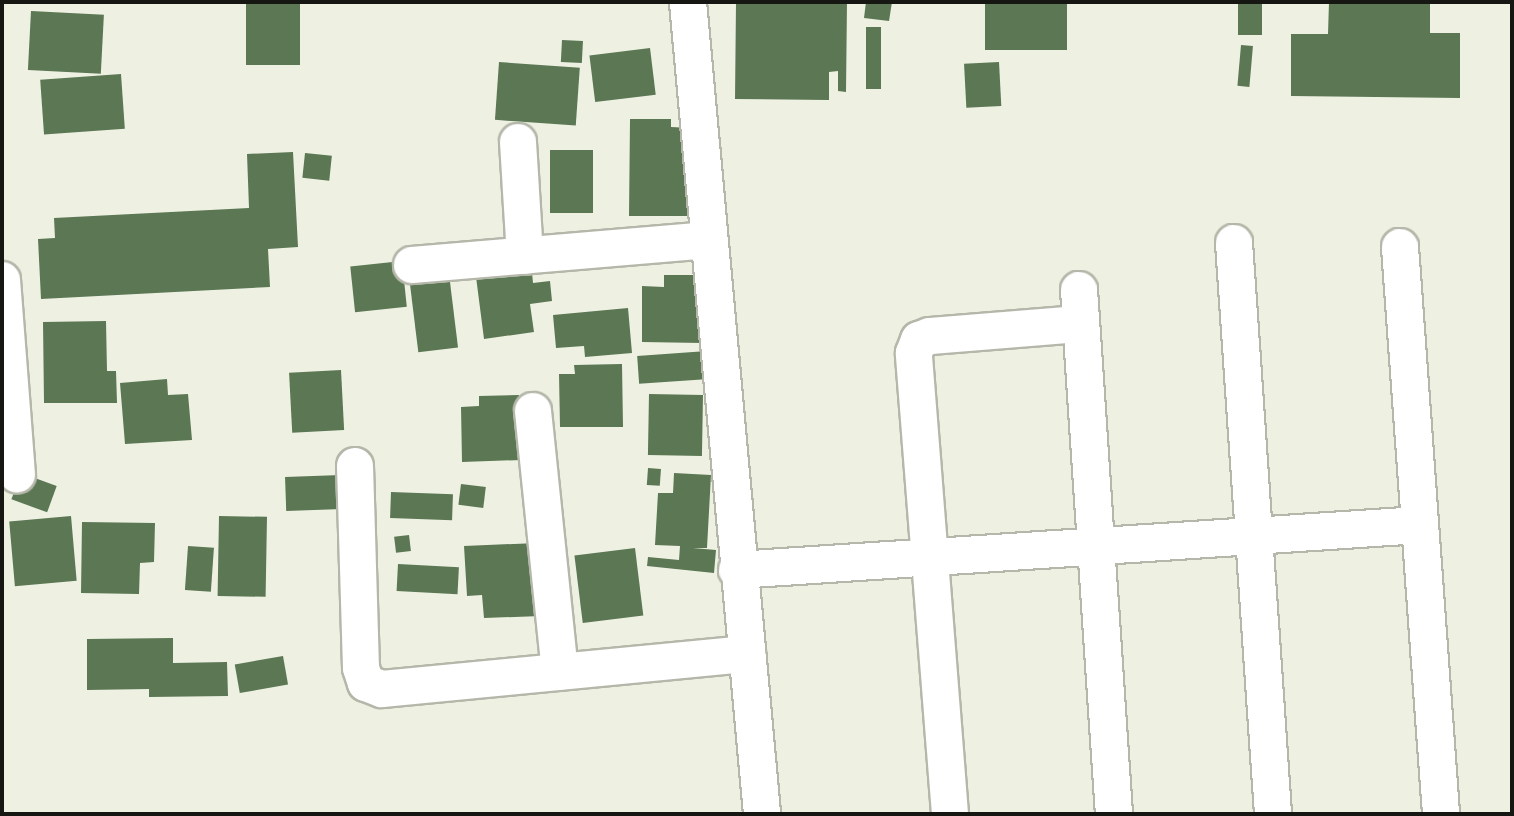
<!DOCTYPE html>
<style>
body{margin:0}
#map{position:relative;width:1514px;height:816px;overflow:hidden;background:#eef1e2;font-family:"Noto Sans",sans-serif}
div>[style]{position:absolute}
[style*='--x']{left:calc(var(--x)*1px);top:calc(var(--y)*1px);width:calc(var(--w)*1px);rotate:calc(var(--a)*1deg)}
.building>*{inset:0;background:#5b7754;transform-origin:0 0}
.roads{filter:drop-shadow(2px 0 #b4b7a9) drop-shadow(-2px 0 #b4b7a9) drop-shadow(0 2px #b4b7a9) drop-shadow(0 -2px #b4b7a9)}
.street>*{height:36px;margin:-18px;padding:0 18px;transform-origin:18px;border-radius:18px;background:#fff}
span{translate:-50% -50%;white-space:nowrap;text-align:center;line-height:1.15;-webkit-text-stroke:6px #fff;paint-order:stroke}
.frame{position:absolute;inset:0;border:4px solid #161712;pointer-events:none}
</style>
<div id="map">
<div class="building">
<div style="left:246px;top:2px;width:54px;height:63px"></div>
<div style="clip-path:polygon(736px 2px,847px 2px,846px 92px,838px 91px,838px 71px,829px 72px,829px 100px,735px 99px)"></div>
<div style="clip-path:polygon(866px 2px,892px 2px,889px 21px,864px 18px)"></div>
<div style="left:985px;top:2px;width:82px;height:48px"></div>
<div style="left:1238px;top:2px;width:24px;height:33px"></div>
<div style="clip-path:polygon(1329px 2px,1430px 2px,1430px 33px,1460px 33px,1460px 98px,1291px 96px,1291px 34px,1328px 34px)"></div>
<div style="left:31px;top:11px;width:73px;height:59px;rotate:3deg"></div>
<div style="left:866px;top:27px;width:15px;height:62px"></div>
<div style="left:562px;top:40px;width:21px;height:22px;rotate:3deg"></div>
<div style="left:1241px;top:45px;width:12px;height:41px;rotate:5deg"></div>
<div style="left:650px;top:48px;width:47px;height:61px;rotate:83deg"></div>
<div style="left:499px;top:62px;width:81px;height:58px;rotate:4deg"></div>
<div style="left:999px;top:62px;width:44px;height:35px;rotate:87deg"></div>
<div style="left:121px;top:74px;width:55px;height:81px;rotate:86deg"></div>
<div style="clip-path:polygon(630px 119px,671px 119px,671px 127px,691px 128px,691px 216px,629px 216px)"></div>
<div style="left:550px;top:150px;width:43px;height:63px"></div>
<div style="clip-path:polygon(293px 152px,298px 247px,268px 249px,270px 287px,41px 299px,38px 239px,55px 238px,54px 218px,249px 208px,247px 154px)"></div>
<div style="left:305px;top:153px;width:27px;height:25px;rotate:6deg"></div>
<div style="left:402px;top:261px;width:46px;height:52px;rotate:84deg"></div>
<div style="clip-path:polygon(531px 262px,533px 283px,550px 281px,552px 301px,530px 304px,534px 332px,484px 339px,475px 269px)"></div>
<div style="left:449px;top:274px;width:74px;height:40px;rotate:83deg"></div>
<div style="clip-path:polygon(664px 275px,703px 275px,702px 343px,642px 342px,642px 286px,664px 287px)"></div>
<div style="clip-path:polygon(628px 308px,632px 353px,585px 357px,584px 346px,556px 348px,553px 315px)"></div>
<div style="clip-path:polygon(106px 321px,107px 371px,116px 371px,117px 403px,44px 403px,43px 322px)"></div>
<div style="left:707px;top:351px;width:28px;height:70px;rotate:86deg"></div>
<div style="clip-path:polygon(622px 364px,623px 427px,560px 427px,559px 374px,575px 374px,574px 365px)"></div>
<div style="left:341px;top:370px;width:60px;height:52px;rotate:87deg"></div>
<div style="clip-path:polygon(167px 379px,168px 395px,188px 394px,192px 440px,125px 444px,120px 383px)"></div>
<div style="left:649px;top:394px;width:54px;height:61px;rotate:1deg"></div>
<div style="clip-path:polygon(519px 395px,521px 460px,462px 462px,461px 407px,479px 406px,479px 396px)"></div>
<div style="left:648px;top:468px;width:13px;height:17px;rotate:4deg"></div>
<div style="left:21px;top:473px;width:38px;height:28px;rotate:20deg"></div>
<div style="clip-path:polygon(674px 473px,711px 475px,707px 548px,693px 548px,716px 550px,714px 573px,647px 566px,648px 557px,679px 560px,680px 546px,655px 545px,658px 493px,673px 493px)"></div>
<div style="left:341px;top:475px;width:34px;height:56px;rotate:88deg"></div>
<div style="left:461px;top:484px;width:25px;height:21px;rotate:7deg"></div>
<div style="left:391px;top:492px;width:62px;height:26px;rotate:2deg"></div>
<div style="left:71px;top:516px;width:65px;height:62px;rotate:85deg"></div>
<div style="left:219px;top:516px;width:48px;height:80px;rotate:1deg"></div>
<div style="clip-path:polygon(82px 522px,155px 523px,154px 562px,140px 563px,139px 594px,81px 593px)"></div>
<div style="left:409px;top:535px;width:16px;height:15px;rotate:83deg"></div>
<div style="clip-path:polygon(537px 543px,541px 616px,484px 618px,482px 595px,467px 596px,464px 546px)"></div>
<div style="left:188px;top:546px;width:26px;height:44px;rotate:4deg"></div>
<div style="left:635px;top:548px;width:68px;height:61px;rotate:83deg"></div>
<div style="left:398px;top:564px;width:61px;height:27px;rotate:3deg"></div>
<div style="clip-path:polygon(173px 638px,173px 663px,227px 662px,228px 696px,149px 697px,149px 689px,87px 690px,87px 639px)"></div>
<div style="left:283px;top:656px;width:29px;height:49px;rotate:80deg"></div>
</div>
<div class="roads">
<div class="street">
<div style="--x:688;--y:2;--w:815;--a:84.79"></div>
<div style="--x:518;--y:142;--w:114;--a:86.5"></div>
<div style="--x:1234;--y:243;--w:572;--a:86.09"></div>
<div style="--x:1400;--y:247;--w:568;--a:85.86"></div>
<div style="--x:412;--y:265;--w:298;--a:-4.8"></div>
<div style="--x:2;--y:280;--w:195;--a:85.6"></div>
<div style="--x:1079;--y:290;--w:525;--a:86.18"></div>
<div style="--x:533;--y:411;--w:262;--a:84.1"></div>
<div style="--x:355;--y:466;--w:202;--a:88.3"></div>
<div style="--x:361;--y:668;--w:16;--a:72"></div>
<div style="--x:366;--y:683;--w:17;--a:21"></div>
<div style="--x:382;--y:689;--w:367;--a:-5.5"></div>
<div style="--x:737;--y:570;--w:684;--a:-3.77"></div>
<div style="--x:950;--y:814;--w:462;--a:-94.5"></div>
<div style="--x:914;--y:353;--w:14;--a:-69"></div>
<div style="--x:919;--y:340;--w:12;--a:-20"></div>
<div style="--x:930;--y:336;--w:150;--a:-4.6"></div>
</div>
</div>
<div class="frame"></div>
</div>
